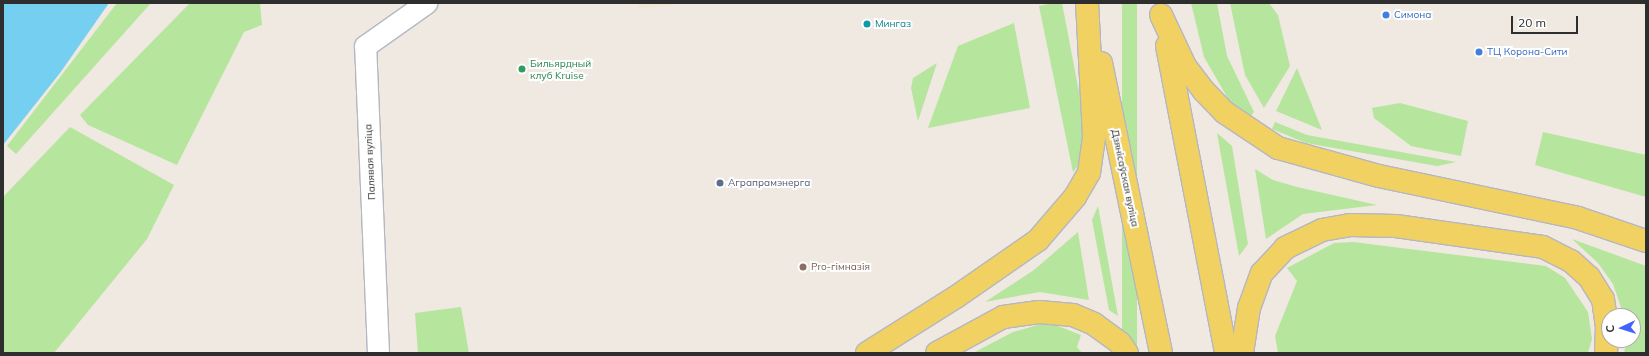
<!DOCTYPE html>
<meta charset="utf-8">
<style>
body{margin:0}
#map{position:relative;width:1649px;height:356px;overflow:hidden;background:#efe9e1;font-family:Mulish,sans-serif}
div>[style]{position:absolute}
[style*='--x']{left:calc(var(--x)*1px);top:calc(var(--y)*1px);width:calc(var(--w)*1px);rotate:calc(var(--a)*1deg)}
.education>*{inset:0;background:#f0e6d1}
.green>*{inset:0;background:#b6e59e;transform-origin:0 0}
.water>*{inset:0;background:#75cff0}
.roads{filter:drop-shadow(1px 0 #b4b7c1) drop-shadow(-1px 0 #b4b7c1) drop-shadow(0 1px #b4b7c1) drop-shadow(0 -1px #b4b7c1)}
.street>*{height:21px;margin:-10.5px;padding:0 10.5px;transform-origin:10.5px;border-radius:10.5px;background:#fff}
.primary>*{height:22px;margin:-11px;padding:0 11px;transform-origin:11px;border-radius:11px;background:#f2d163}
.dots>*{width:11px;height:11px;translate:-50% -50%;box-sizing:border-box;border:2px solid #fff;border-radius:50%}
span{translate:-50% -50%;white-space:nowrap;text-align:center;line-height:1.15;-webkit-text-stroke:4px #fff;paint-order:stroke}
.shop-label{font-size:10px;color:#366cbe}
.left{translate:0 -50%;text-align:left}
.culture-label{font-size:10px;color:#0d838f}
.leisure-label{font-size:10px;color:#27864d}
.street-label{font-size:10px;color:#2e2e2e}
.service-label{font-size:10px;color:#4e5e75}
.education-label{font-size:10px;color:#785e54}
.frame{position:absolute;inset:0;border:4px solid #2e2e2e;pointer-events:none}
.north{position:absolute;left:1601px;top:308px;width:40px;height:40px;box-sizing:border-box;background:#fff;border:1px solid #ababab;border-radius:50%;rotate:266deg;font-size:11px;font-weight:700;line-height:16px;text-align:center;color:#2e2e2e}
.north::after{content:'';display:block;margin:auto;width:14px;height:18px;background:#4264fb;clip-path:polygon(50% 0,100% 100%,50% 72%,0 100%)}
.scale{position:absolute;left:1511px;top:16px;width:67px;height:18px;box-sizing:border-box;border:2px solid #2e2e2e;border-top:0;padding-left:5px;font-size:12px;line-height:14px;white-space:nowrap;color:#2e2e2e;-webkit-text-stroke:3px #fff;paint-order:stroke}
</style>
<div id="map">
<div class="education">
<div style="clip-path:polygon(636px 3px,684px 3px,639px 9px)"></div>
</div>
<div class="green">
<div style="clip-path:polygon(117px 3px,151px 3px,16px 154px,7px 146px)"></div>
<div style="clip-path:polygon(190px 3px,260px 3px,262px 25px,244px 32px,177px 165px,88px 125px,80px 115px)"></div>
<div style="clip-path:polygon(1053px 3px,1062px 3px,1084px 118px,1081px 162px,1073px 172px,1039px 6px)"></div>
<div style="left:1122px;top:3px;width:15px;height:356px"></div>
<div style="clip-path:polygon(1191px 3px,1217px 3px,1227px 56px,1254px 112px,1249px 118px,1230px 102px,1204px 57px)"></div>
<div style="clip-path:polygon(1230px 3px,1269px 3px,1278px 15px,1290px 66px,1264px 108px,1245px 75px)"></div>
<div style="clip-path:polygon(1014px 23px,1030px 108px,928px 128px,958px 46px)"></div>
<div style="clip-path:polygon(937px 63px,918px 121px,911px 88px,913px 78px)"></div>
<div style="clip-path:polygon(1297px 68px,1322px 130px,1276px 111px)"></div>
<div style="clip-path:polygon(1400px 103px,1468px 121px,1461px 156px,1411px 146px,1374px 118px,1372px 108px)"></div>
<div style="clip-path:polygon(1275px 122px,1307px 135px,1456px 162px,1437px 166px,1306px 143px,1272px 129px)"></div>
<div style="clip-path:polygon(70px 127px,174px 185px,147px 239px,54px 353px,3px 353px,3px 197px)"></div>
<div style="clip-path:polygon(1543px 132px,1646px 155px,1646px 197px,1535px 165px)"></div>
<div style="clip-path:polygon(1217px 133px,1232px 146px,1248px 244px,1239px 256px)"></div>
<div style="clip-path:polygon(1255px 169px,1273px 180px,1297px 187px,1377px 205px,1303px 214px,1266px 239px)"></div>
<div style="clip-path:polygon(1098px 206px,1118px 316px,1109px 310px,1092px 220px)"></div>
<div style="clip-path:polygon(1078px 232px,1089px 300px,1040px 292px,985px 302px,1034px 270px)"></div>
<div style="clip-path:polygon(1572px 239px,1646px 266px,1646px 353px,1624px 353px,1627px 340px,1633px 340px,1633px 316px,1624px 316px,1613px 284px,1598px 263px)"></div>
<div style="clip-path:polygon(1353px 242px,1546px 266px,1565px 278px,1588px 312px,1592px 339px,1588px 353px,1278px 353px,1275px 336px,1297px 281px,1287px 268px,1334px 243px)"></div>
<div style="clip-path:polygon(461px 307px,469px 353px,418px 353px,415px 313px)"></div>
<div style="clip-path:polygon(1048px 322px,1081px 335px,1077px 347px,1082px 353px,973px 353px,1013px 332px)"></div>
</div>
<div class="water">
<div style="clip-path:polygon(3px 3px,109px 3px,60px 73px,3px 145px)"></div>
</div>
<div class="roads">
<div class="street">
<div style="--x:378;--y:353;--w:307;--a:-92.4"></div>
<div style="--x:365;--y:46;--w:75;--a:-35.2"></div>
</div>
<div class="primary">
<div style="--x:1161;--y:15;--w:56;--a:64.8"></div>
<div style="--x:1185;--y:66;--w:30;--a:53"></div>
<div style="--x:1203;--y:90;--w:30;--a:46"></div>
<div style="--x:1224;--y:112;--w:65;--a:33.7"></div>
<div style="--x:1278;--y:148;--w:105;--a:15.5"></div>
<div style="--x:1379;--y:176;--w:203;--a:11.9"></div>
<div style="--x:1578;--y:218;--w:72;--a:18.7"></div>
<div style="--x:1167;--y:46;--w:313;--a:79.1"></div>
<div style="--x:1101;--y:63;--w:296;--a:78.3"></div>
<div style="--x:867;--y:353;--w:105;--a:-32.2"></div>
<div style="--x:956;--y:297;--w:100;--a:-34.8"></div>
<div style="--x:1038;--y:240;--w:57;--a:-49.3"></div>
<div style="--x:1075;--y:197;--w:28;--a:-60"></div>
<div style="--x:1089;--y:173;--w:37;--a:-82"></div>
<div style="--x:1094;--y:136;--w:133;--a:-93"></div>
<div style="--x:937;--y:353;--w:75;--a:-28.6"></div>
<div style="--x:1003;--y:317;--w:36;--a:-8"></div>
<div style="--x:1039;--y:312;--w:34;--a:5"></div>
<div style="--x:1073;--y:315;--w:23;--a:23"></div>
<div style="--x:1094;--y:324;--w:32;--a:36"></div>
<div style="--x:1120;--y:343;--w:12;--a:55"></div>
<div style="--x:1242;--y:353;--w:46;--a:-81.2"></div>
<div style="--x:1249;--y:308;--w:37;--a:-70"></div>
<div style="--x:1262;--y:273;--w:34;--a:-47"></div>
<div style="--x:1285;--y:248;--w:41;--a:-25.9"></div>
<div style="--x:1322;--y:230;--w:28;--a:-10"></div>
<div style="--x:1350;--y:225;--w:46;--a:1.2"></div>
<div style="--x:1396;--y:226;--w:148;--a:8.1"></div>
<div style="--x:1543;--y:247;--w:31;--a:27"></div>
<div style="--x:1571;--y:261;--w:24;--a:42"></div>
<div style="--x:1589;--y:277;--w:26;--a:58"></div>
<div style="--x:1603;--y:299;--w:27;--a:82"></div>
<div style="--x:1607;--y:326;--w:27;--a:92"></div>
</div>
</div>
<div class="dots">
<div style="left:1386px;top:15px;background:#3f7fe0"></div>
<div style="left:867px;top:24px;background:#0f9aa8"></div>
<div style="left:1479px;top:52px;background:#3f7fe0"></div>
<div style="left:522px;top:69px;background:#2e9e5b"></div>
<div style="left:720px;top:183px;background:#5c6f8a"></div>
<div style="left:803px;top:267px;background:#8d6e63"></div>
</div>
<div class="shop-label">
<span class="left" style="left:1394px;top:15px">Симона</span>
<span class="left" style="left:1487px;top:52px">ТЦ Корона-Сити</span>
</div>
<div class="culture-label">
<span class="left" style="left:875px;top:24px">Мингаз</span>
</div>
<div class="leisure-label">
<span class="left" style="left:530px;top:69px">Бильярдный<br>клуб Kruise</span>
</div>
<div class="street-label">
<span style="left:370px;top:162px;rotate:-93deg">Палявая вуліца</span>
<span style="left:1125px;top:178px;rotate:78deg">Дзянісаўская вуліца</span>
</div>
<div class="service-label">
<span class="left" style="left:728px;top:183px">Аграпрамэнерга</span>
</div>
<div class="education-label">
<span class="left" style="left:811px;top:267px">Pro-гімназія</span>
</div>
<div class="frame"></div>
<div class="north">С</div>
<div class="scale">20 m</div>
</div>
